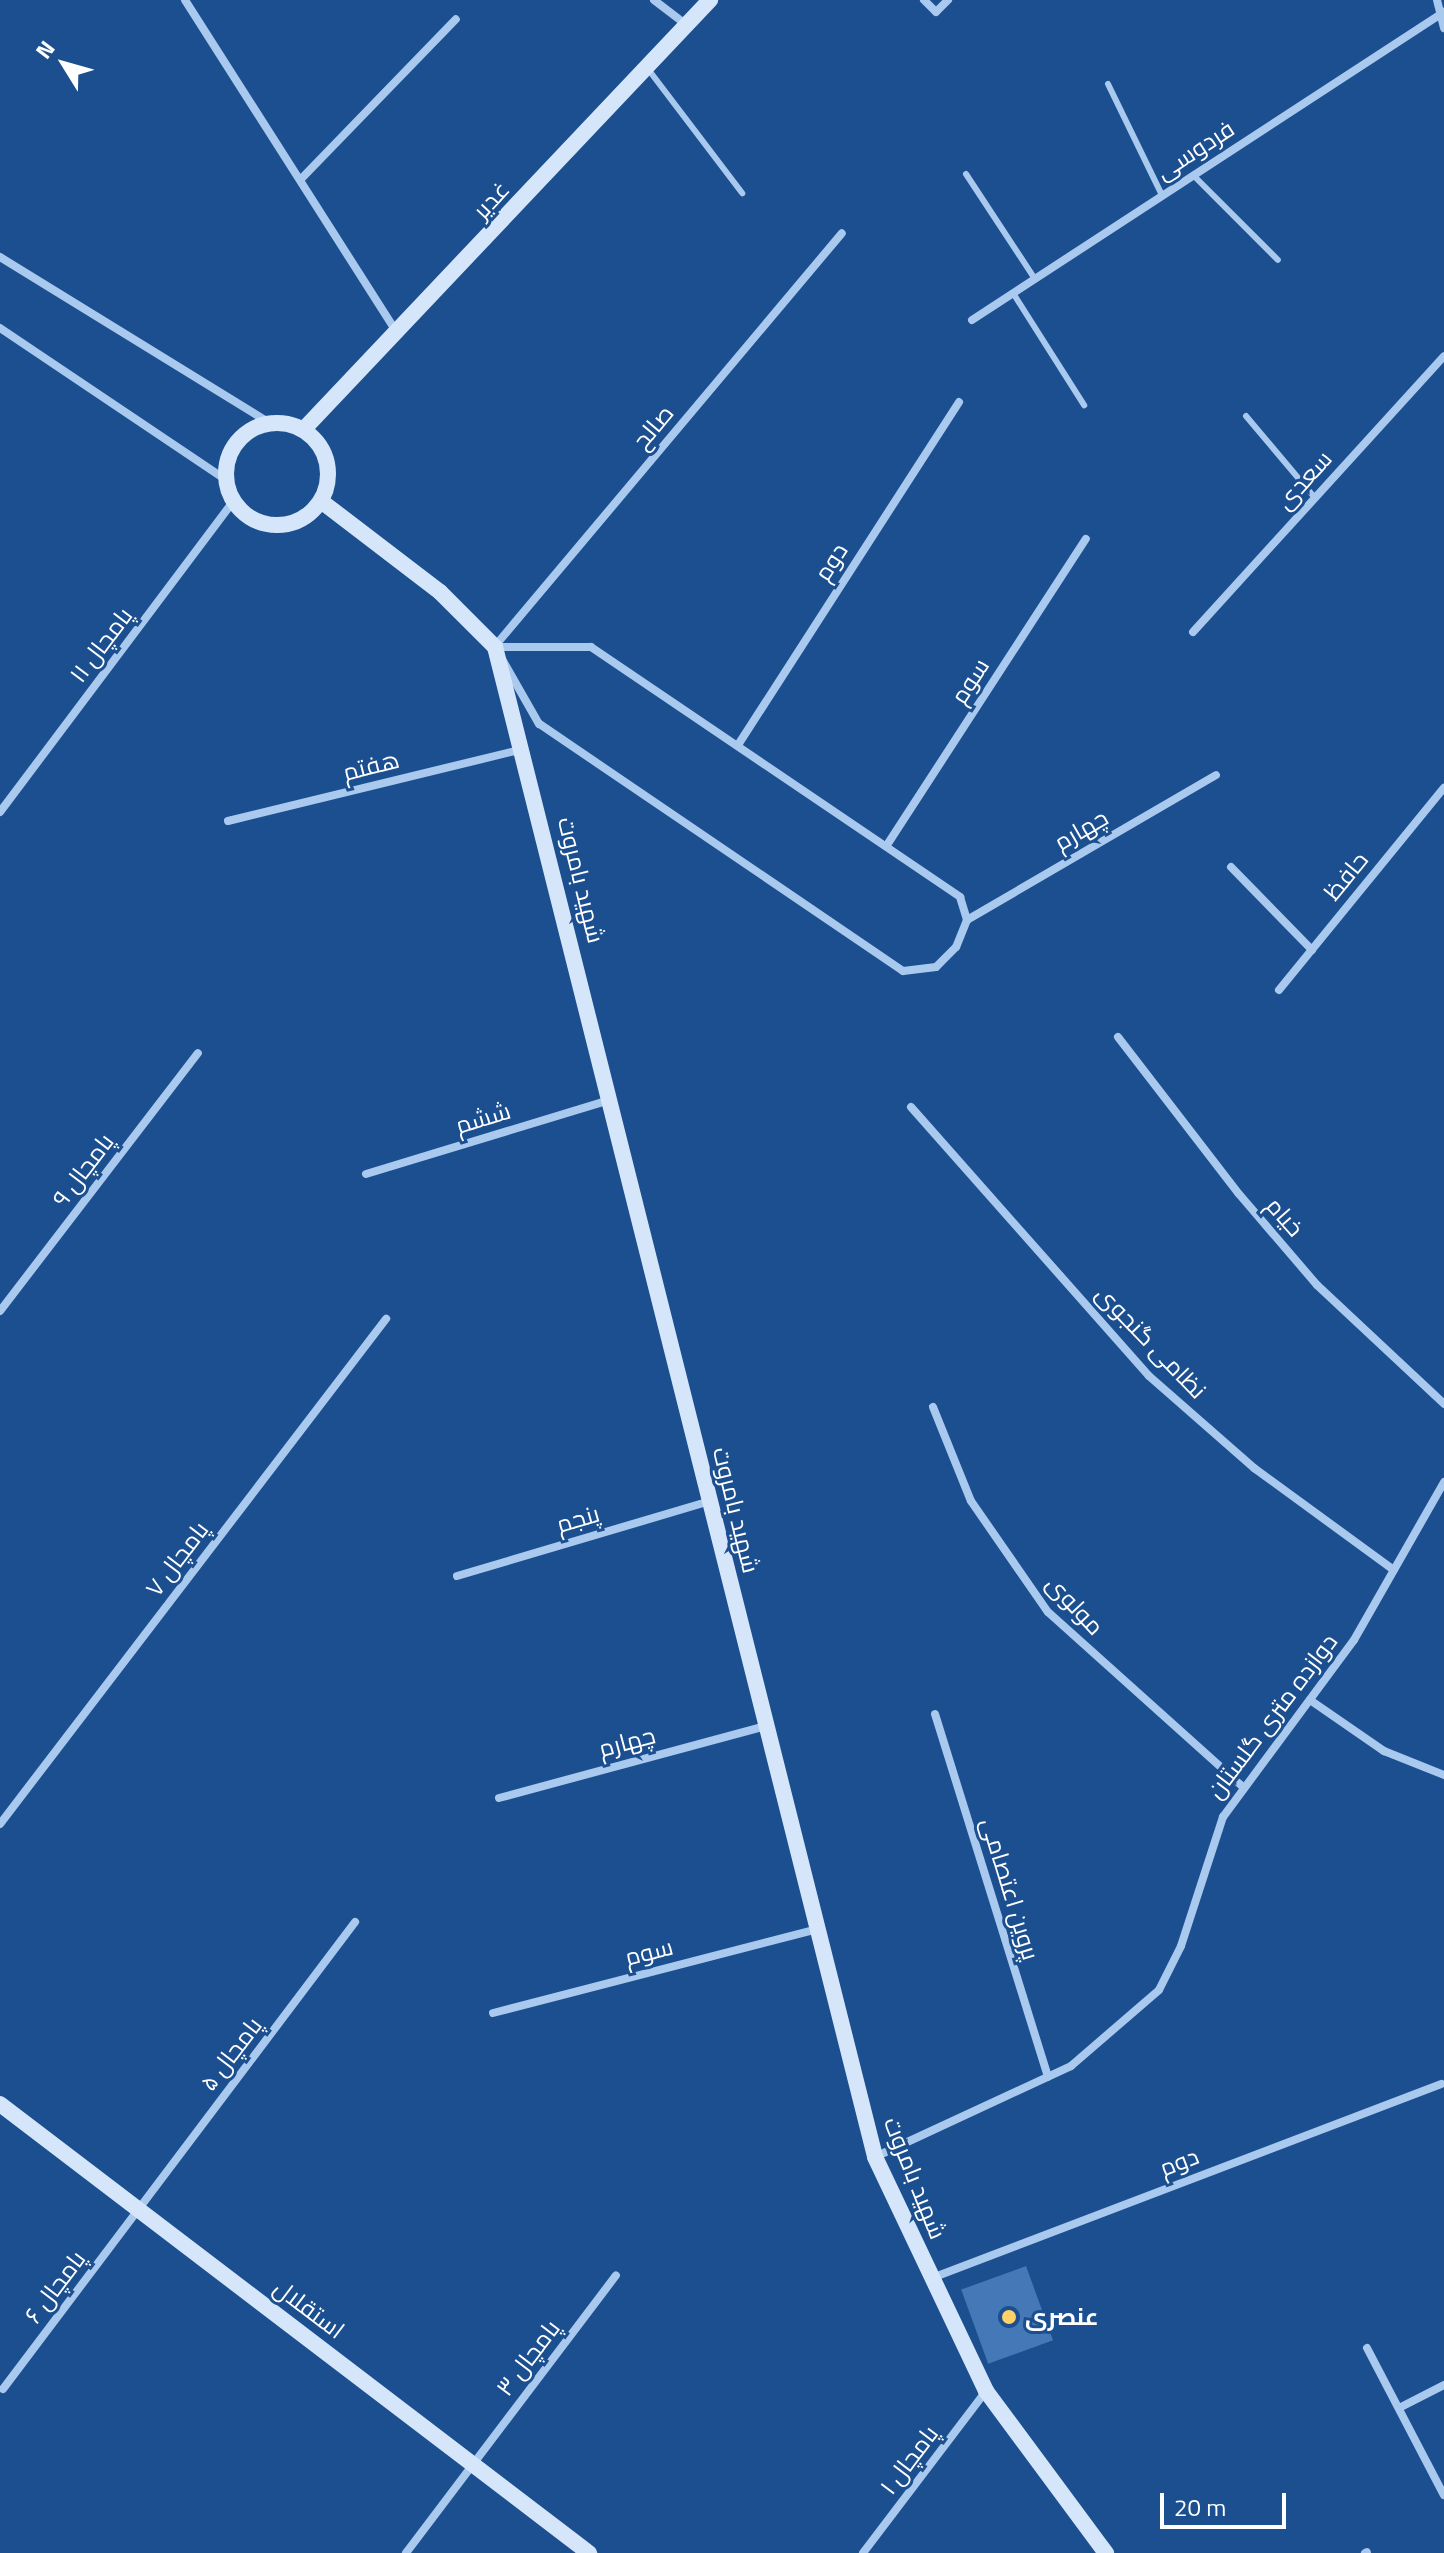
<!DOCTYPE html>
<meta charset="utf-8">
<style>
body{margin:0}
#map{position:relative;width:1444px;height:2553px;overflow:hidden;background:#1b4f8f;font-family:"Titillium Web",Cairo,sans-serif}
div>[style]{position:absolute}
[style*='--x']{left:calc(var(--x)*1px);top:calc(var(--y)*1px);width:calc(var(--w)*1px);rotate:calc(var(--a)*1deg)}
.building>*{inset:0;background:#4478b7;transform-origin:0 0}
.lane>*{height:6px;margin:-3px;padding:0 3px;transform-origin:3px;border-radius:3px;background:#a9c9ee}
.street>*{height:8px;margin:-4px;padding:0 4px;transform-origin:4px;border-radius:4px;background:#a9c9ee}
.secondary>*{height:16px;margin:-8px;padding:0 8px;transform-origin:8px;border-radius:8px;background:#d6e6fa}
.secondary>.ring{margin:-8px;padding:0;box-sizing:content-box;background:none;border:16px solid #d6e6fa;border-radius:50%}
.dots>*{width:22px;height:22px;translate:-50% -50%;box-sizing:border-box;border:4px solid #1b4f8f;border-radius:50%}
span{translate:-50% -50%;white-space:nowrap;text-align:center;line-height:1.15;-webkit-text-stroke:6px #1b4f8f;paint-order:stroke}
.street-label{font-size:24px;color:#fff}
.poi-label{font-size:24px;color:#fff;font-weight:700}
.left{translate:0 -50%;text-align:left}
.north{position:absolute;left:24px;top:24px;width:80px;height:80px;-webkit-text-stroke:6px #1b4f8f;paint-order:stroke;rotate:307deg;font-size:22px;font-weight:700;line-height:32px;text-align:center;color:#fff}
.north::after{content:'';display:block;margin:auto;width:28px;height:36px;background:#fff;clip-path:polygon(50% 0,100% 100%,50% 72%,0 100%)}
.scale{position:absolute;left:1160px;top:2493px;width:126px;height:36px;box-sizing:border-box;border:4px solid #fff;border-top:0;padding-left:10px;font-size:24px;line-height:28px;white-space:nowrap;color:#fff;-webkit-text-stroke:6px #1b4f8f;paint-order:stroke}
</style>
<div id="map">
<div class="building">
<div style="left:1026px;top:2266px;width:79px;height:69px;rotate:70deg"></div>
</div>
<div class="lane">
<div style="--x:648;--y:69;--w:156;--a:52.8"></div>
<div style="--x:1108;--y:84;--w:123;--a:64.1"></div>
<div style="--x:966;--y:174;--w:126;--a:56.7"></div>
<div style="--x:1193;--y:175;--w:120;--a:45"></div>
<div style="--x:1013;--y:293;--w:133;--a:57.6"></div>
<div style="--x:1246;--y:416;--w:107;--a:49.9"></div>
</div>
<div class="street">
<div style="--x:185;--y:0;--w:395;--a:57.5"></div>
<div style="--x:654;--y:0;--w:43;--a:37.4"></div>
<div style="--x:924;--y:0;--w:17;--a:45"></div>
<div style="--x:936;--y:12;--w:17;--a:-45"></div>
<div style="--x:1437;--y:0;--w:29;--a:76"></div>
<div style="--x:302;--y:178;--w:221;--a:-45.9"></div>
<div style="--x:0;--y:257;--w:315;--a:31.6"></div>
<div style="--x:972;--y:320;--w:564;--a:-33.13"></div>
<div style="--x:0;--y:328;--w:271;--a:33.9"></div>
<div style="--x:1193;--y:632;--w:373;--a:-47.7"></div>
<div style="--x:495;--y:646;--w:539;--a:-49.96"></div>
<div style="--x:495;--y:647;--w:96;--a:0"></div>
<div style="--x:591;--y:647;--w:446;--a:34.1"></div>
<div style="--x:960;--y:897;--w:24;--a:73"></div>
<div style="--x:967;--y:920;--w:29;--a:112"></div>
<div style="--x:956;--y:947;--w:28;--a:135"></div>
<div style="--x:936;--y:967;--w:33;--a:173"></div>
<div style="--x:903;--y:971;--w:440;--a:-145.8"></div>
<div style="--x:539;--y:724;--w:89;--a:-119.7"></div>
<div style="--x:738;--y:745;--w:408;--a:-57.2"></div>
<div style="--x:0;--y:812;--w:388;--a:-53.1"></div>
<div style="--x:228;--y:821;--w:304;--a:-13.7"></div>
<div style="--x:887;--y:845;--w:365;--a:-57"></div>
<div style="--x:1231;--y:867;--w:116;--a:45.7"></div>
<div style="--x:967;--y:920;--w:288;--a:-30.2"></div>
<div style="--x:1279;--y:990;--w:261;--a:-50.8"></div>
<div style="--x:1118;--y:1037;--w:198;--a:52.4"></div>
<div style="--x:1239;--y:1194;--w:120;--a:49.4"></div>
<div style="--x:1317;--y:1285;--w:174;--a:43.1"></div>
<div style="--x:911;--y:1107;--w:359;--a:48.5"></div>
<div style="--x:1149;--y:1376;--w:140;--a:41.2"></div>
<div style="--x:1254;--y:1468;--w:173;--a:36.1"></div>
<div style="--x:366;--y:1174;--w:255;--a:-16.9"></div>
<div style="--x:0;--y:1311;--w:325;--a:-52.5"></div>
<div style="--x:933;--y:1407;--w:101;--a:68"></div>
<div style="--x:971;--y:1501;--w:135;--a:55.3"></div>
<div style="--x:1048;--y:1612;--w:263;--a:41.9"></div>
<div style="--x:457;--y:1576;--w:264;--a:-16.5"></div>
<div style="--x:1310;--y:1700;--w:90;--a:34.6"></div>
<div style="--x:1384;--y:1751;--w:65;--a:21.8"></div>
<div style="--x:935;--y:1714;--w:380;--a:72.7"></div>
<div style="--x:499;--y:1798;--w:276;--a:-15.1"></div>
<div style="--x:0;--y:1824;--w:636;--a:-52.61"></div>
<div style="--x:493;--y:2013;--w:333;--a:-14.5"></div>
<div style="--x:875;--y:2157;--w:216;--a:-24.9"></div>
<div style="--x:1071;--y:2066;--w:116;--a:-40.8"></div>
<div style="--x:1159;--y:1990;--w:49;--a:-63.4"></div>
<div style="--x:1181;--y:1946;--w:136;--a:-72"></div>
<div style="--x:1223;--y:1817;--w:220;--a:-53.5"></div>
<div style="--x:1354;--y:1640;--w:182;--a:-60.3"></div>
<div style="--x:932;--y:2278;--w:545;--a:-20.86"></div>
<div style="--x:1367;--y:2348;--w:166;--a:62.4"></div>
<div style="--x:3;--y:2389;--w:585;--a:-52.99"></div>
<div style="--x:1399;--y:2408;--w:51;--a:-27.1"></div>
<div style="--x:406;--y:2553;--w:348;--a:-52.9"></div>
<div style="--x:863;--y:2553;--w:203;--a:-52.8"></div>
<div style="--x:1365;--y:2553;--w:2;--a:-27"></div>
</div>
<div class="secondary">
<div class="ring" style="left:226px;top:423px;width:86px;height:86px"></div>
<div style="--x:304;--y:429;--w:591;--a:-46.58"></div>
<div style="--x:321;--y:501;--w:150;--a:37.4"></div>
<div style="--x:440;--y:592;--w:78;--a:45"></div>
<div style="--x:495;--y:647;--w:1557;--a:75.87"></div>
<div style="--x:875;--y:2157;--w:259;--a:64.6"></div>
<div style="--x:986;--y:2391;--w:202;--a:53.5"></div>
<div style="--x:0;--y:2104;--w:741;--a:37.32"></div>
</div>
<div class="dots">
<div style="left:1009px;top:2317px;background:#ffd166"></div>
</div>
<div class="street-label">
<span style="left:1195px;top:150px;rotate:-33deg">فردوسی</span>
<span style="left:491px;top:200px;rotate:-47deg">غدیر</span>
<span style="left:653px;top:427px;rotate:-50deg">صالح</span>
<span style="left:1304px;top:480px;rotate:-48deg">سعدی</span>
<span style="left:831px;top:562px;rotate:-57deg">دوم</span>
<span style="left:101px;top:645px;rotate:-53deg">پامچال ۱۱</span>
<span style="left:970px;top:681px;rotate:-57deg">سوم</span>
<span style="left:371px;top:766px;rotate:-14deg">هفتم</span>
<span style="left:1081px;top:830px;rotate:-30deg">چهارم</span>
<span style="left:1346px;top:876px;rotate:-51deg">حافظ</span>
<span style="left:581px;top:880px;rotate:76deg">شهید بامروت</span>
<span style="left:483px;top:1118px;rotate:-17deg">ششم</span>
<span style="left:83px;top:1170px;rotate:-53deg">پامچال ۹</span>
<span style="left:1285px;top:1217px;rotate:49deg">خیام</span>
<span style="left:1151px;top:1342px;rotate:46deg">نظامی گنجوی</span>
<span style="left:736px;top:1510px;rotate:76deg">شهید بامروت</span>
<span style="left:578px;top:1519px;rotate:-16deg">پنجم</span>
<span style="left:177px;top:1559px;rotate:-53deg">پامچال ۷</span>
<span style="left:1075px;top:1605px;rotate:47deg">مولوی</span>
<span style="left:1272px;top:1716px;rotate:-53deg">دوازده متری گلستان</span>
<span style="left:627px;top:1742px;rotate:-15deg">چهارم</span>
<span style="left:1010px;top:1889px;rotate:73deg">پروین اعتصامی</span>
<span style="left:649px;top:1952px;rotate:-14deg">سوم</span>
<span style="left:231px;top:2054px;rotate:-53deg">پامچال ۵</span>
<span style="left:1179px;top:2162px;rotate:-21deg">دوم</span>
<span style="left:915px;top:2178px;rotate:68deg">شهید بامروت</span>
<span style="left:55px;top:2287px;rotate:-53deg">پامچال ۶</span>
<span style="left:309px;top:2309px;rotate:37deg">استقلال</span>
<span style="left:528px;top:2358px;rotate:-53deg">پامچال ۳</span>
<span style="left:909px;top:2460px;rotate:-53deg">پامچال ۱</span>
</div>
<div class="poi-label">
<span class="left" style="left:1025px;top:2317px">عنصری</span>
</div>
<div class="north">N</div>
<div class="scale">20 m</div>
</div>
